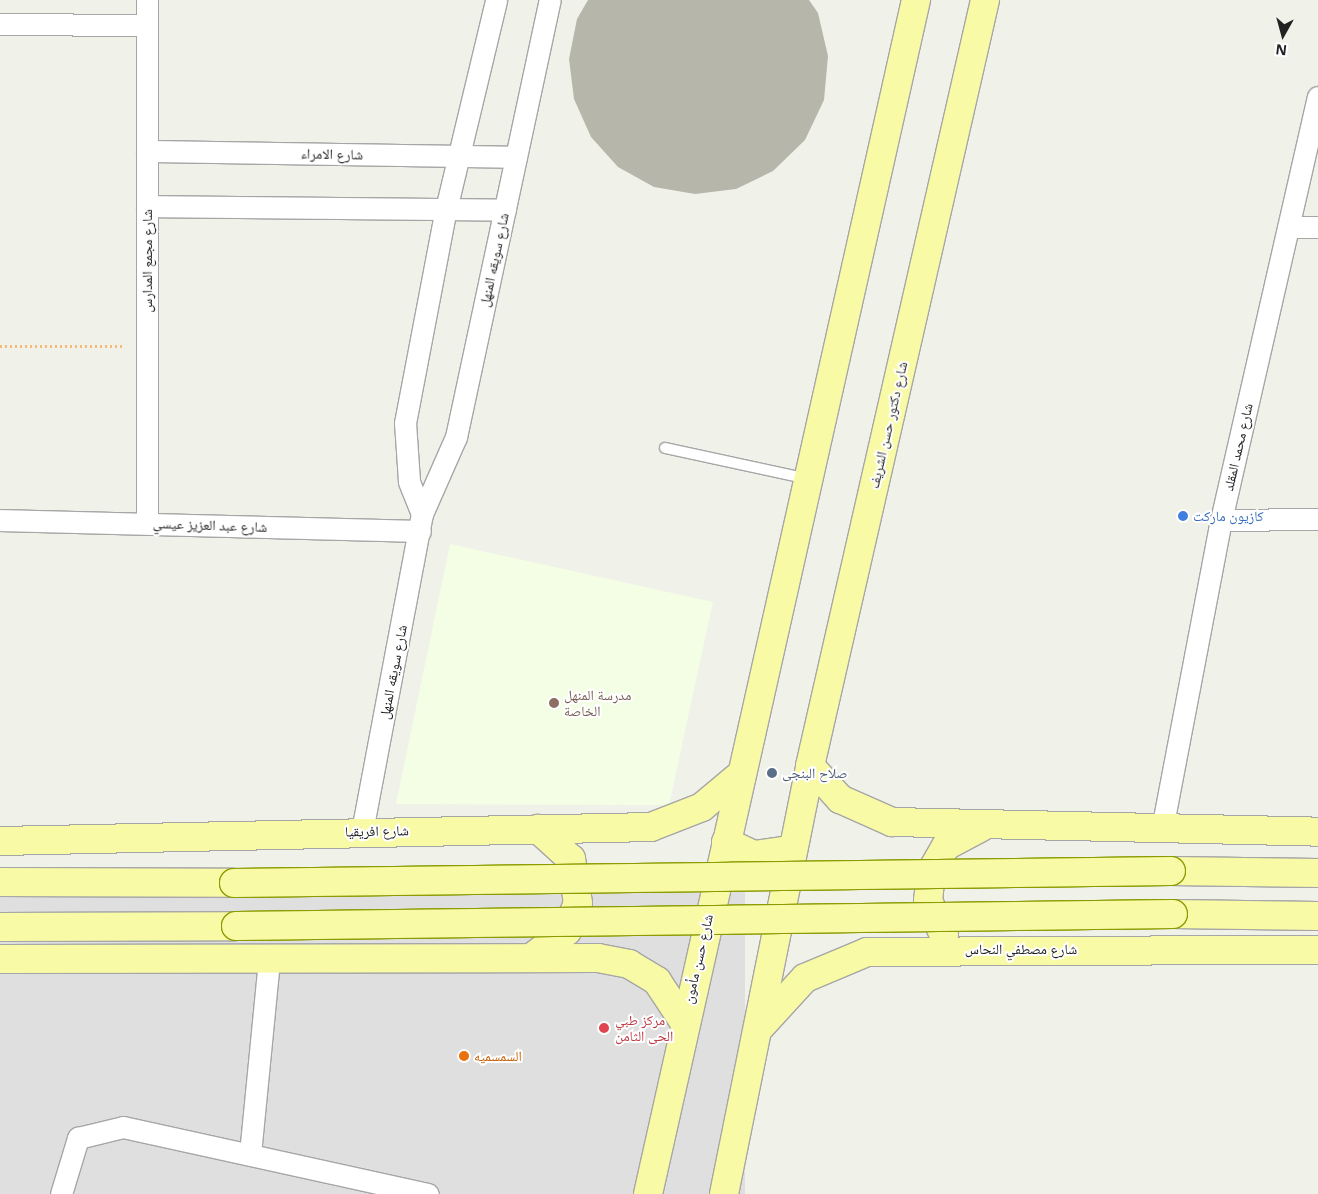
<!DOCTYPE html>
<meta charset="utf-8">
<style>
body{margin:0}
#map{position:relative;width:1318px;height:1194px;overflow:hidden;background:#f0f1e9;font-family:"Noto Sans","Noto Naskh Arabic",sans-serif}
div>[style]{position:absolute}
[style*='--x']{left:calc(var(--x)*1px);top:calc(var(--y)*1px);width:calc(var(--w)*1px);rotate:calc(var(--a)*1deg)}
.residential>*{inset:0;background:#e0dfdf;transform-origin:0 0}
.education>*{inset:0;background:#f3fee5}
.building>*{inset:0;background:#b7b6ab}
.path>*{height:3px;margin-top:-1.5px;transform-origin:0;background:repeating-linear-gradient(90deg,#f7bc74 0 2.5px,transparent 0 5px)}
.roads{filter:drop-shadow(1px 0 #a6a6a6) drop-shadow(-1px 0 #a6a6a6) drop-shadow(0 1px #a6a6a6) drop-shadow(0 -1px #a6a6a6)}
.service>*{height:10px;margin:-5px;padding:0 5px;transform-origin:5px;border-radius:5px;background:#fff}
.minor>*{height:21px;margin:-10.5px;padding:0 10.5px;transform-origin:10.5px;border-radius:10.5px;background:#fff}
.primary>*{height:28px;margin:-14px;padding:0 14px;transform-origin:14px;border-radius:14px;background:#f9faa5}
.bridges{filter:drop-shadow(1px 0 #8b9c03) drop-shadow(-1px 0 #8b9c03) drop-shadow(0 1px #8b9c03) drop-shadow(0 -1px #8b9c03)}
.primary-bridge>*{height:28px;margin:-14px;padding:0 14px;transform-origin:14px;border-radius:14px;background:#f9faa5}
.dots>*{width:14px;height:14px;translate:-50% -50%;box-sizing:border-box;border:2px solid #fff;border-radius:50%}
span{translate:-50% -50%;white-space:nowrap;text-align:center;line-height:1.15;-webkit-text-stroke:4px #fff;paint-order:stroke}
.street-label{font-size:14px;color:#222}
.shop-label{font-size:14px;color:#366cbe}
.left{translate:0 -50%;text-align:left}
.education-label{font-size:14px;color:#785e54}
.service-label{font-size:14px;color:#4e5e75}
.health-label{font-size:14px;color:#be3a42}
.food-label{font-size:14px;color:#c56008}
.north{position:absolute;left:1258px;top:10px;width:50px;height:50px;-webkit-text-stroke:4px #fff;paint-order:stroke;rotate:187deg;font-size:14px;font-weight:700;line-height:20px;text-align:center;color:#222}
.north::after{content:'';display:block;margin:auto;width:18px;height:22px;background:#222;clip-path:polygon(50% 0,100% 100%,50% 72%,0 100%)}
</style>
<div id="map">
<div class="residential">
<div style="left:0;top:887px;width:745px;height:307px"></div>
</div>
<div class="education">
<div style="clip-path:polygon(450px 544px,713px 602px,669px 805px,396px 804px)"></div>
</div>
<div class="building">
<div style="clip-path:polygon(588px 0,809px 0,818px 13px,828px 56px,824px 100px,805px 140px,773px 171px,736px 189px,695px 194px,654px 187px,618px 167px,591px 137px,574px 99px,569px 59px,577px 19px)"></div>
</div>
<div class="path">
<div style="--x:0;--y:346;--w:124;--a:0"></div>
</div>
<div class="roads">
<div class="service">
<div style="--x:665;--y:448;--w:146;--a:12.2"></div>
</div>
<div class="minor">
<div style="--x:147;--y:0;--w:523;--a:90"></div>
<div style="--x:0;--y:24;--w:147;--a:0.4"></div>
<div style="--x:147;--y:151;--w:369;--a:0.9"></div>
<div style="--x:147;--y:206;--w:358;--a:0.6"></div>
<div style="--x:1288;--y:227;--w:30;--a:0"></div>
<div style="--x:422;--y:514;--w:35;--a:-112"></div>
<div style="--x:409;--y:481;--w:58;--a:-93.9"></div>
<div style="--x:405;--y:423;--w:218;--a:-79.2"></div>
<div style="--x:446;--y:209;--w:215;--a:-76.5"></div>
<div style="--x:0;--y:520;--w:420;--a:1.5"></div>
<div style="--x:1221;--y:520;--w:97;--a:-0.6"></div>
<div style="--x:1162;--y:829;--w:315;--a:-79.2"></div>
<div style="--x:1221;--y:520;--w:434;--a:-77.1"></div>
<div style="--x:362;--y:831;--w:323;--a:-79.3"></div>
<div style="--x:422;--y:514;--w:84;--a:-66.2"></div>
<div style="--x:456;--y:437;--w:447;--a:-77.9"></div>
<div style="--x:250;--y:1154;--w:194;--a:-84.4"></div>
<div style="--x:61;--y:1194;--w:59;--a:-73.1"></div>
<div style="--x:78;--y:1138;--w:46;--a:-13.7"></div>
<div style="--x:123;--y:1127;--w:312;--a:12.4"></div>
</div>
<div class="primary">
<div style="--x:810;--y:766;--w:45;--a:47.7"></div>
<div style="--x:840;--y:799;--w:57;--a:23.9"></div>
<div style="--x:892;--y:822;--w:426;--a:1.3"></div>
<div style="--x:0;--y:841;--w:651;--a:-1.23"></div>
<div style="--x:651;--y:827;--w:55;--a:-21.4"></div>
<div style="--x:702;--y:807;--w:48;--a:-40"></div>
<div style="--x:726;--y:842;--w:31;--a:25"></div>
<div style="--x:754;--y:855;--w:37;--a:-8"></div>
<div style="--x:1171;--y:871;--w:147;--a:0.8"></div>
<div style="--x:0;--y:882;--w:234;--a:0.2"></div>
<div style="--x:1173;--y:914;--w:145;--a:0.8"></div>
<div style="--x:0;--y:927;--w:236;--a:-0.2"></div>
<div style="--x:944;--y:935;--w:38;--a:-115"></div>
<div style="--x:928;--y:901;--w:29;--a:-84"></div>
<div style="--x:931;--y:872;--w:30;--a:-60"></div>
<div style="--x:946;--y:846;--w:40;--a:-28"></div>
<div style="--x:531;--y:958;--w:45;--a:-36.9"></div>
<div style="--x:567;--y:931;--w:30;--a:-69"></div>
<div style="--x:578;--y:903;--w:45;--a:-99"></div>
<div style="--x:571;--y:859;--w:45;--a:-137.7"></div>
<div style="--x:0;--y:959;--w:598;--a:-0.1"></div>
<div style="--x:598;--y:958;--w:32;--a:11"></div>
<div style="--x:629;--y:964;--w:33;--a:31"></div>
<div style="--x:657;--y:981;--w:49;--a:56.6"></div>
<div style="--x:761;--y:1026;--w:65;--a:-47.5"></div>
<div style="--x:805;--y:978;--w:67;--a:-22.8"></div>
<div style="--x:867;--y:952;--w:451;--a:-0.3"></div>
<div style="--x:648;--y:1194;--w:1224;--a:-77.35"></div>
<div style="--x:724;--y:1194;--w:437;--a:-78.6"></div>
<div style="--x:810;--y:766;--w:786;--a:-77.13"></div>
</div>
</div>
<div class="bridges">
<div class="primary-bridge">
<div style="--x:234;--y:883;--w:937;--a:-0.73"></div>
<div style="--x:236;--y:926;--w:937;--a:-0.73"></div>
</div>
</div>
<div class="dots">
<div style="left:1183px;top:516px;background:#3f7fe0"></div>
<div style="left:554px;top:703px;background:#8d6e63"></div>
<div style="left:772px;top:773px;background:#5c6f8a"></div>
<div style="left:604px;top:1028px;background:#e0444e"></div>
<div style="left:464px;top:1056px;background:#e8710a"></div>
</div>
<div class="street-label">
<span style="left:332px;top:154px;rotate:1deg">شارع الامراء</span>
<span style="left:494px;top:260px;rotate:-78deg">شارع سويقه المنهل</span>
<span style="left:147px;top:261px;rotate:-90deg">شارع مجمع المدارس</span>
<span style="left:888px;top:425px;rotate:-77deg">شارع دكتور حسن الشريف</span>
<span style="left:1238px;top:447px;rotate:-77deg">شارع محمد المقلد</span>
<span style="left:210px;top:525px;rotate:2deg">شارع عبد العزيز عيسي</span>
<span style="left:393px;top:672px;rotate:-79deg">شارع سويقه المنهل</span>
<span style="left:377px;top:831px;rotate:-1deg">شارع افريقيا</span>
<span style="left:1021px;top:949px">شارع مصطفي النحاس</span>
<span style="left:698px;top:959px;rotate:-77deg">شارع حسن مأمون</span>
</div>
<div class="shop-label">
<span class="left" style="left:1193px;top:516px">كازيون ماركت</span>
</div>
<div class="education-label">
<span class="left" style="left:564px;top:703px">مدرسة المنهل<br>الخاصة</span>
</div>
<div class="service-label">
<span class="left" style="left:782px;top:773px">صلاح البنجى</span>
</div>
<div class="health-label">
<span class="left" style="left:615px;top:1028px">مركز طبي<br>الحى الثامن</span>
</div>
<div class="food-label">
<span class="left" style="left:474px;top:1056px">السمسميه</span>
</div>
<div class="north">N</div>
</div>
